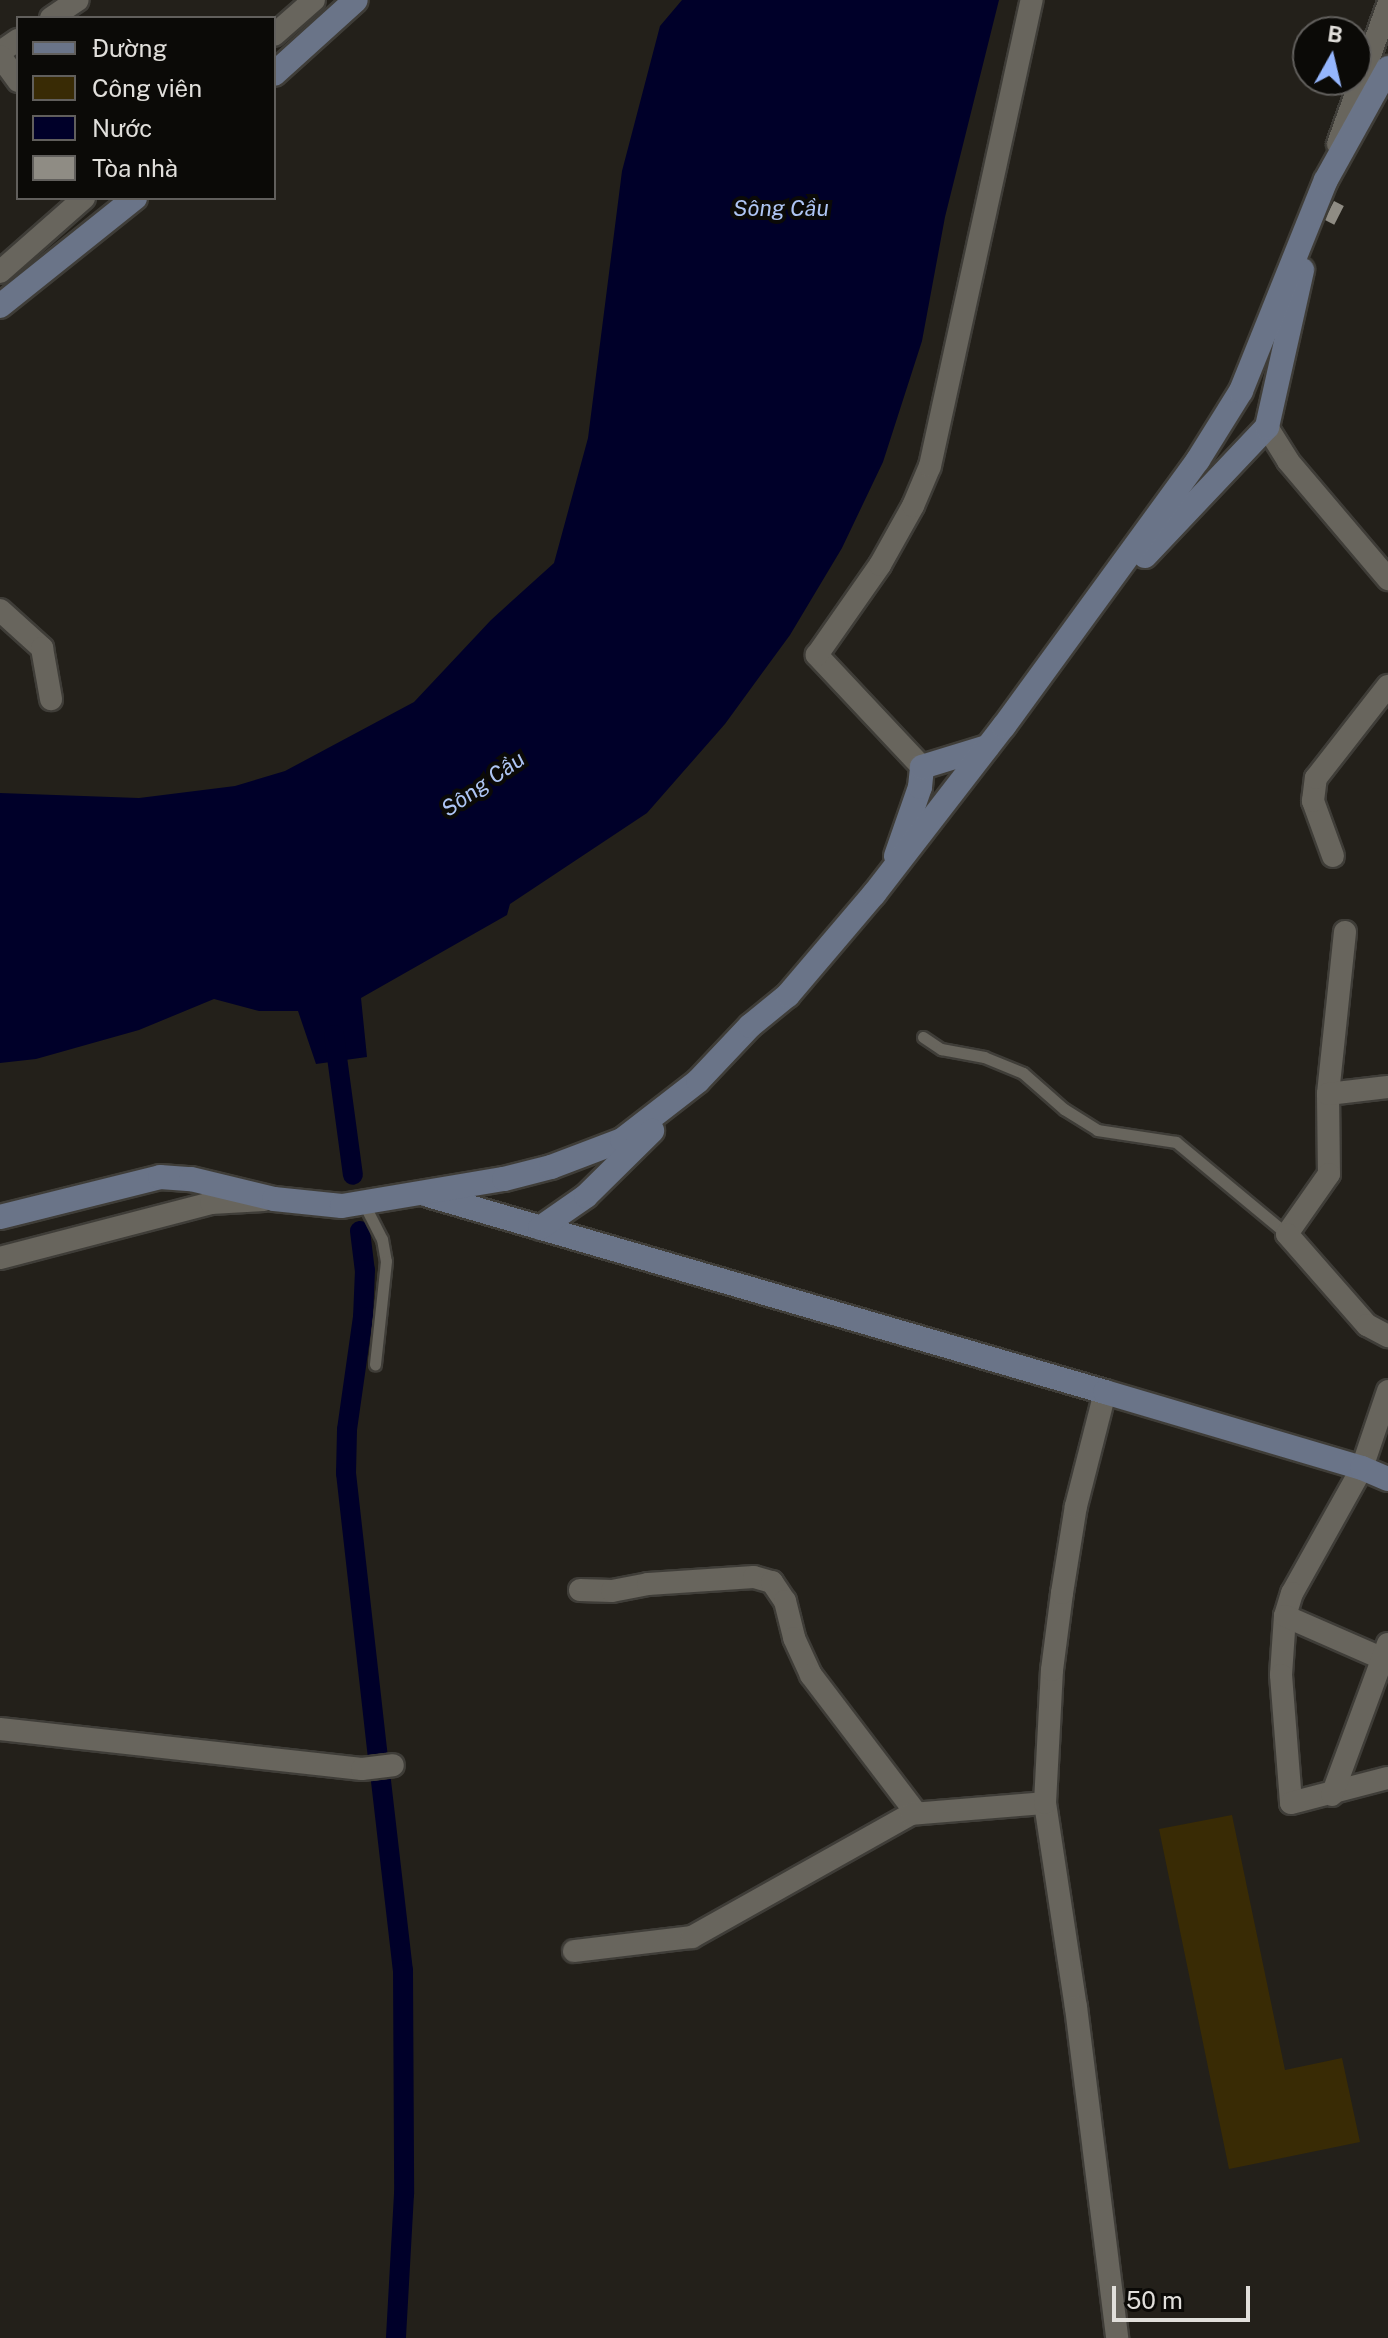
<!DOCTYPE html>
<meta charset="utf-8">
<style>
body{margin:0}
#map{position:relative;width:1388px;height:2338px;overflow:hidden;background:#23201a;font-family:"Public Sans",sans-serif}
div>[style]{position:absolute}
[style*='--x']{left:calc(var(--x)*1px);top:calc(var(--y)*1px);width:calc(var(--w)*1px);rotate:calc(var(--a)*1deg)}
.green>*{inset:0;background:#392b05}
.water>*{inset:0;background:#000029}
.canal>*{height:20px;margin:-10px;padding:0 10px;transform-origin:10px;border-radius:10px;background:#000029}
.building>*{inset:0;background:#8f8c84;transform-origin:0 0}
.roads{filter:drop-shadow(2px 0 #3f3d38) drop-shadow(-2px 0 #3f3d38) drop-shadow(0 2px #3f3d38) drop-shadow(0 -2px #3f3d38)}
.lane>*{height:11px;margin:-5.5px;padding:0 5.5px;transform-origin:5.5px;border-radius:5.5px;background:#68655d}
.street>*{height:22px;margin:-11px;padding:0 11px;transform-origin:11px;border-radius:11px;background:#68655d}
.secondary>*{height:24px;margin:-12px;padding:0 12px;transform-origin:12px;border-radius:12px;background:#6a7488}
span{translate:-50% -50%;white-space:nowrap;text-align:center;line-height:1.15;-webkit-text-stroke:8px #0b0a07;paint-order:stroke}
.water-label{font-size:22px;color:#aec5f4;font-style:italic}
.legend{position:absolute;left:16px;top:16px;width:260px;height:184px;box-sizing:border-box;background:#0b0a07;border:2px solid #615f5c;margin:0;padding:10px 14px;list-style:none;font-size:24px;color:#e1dfdb}
.legend li{display:flex;align-items:center;gap:16px;height:40px}
.legend b{width:40px;border:2px solid #615f5c}
.north{position:absolute;left:1292px;top:16px;width:80px;height:80px;box-sizing:border-box;background:#0b0a07;border:2px solid #615f5c;border-radius:50%;rotate:8deg;font-size:22px;font-weight:700;line-height:32px;text-align:center;color:#e1dfdb}
.north::after{content:'';display:block;margin:auto;width:28px;height:36px;background:#95b6fd;clip-path:polygon(50% 0,100% 100%,50% 72%,0 100%)}
.scale{position:absolute;left:1112px;top:2286px;width:138px;height:36px;box-sizing:border-box;border:4px solid #e1dfdb;border-top:0;padding-left:10px;font-size:24px;line-height:28px;white-space:nowrap;color:#e1dfdb;-webkit-text-stroke:6px #0b0a07;paint-order:stroke}
</style>
<div id="map">
<div class="green">
<div style="clip-path:polygon(1232px 1815px,1285px 2070px,1342px 2058px,1360px 2142px,1229px 2169px,1159px 1829px)"></div>
</div>
<div class="water">
<div style="clip-path:polygon(682px 0,999px 0,945px 217px,922px 341px,883px 462px,842px 548px,790px 635px,725px 724px,647px 813px,510px 904px,507px 915px,361px 998px,367px 1057px,316px 1064px,298px 1011px,259px 1011px,214px 999px,139px 1030px,36px 1059px,0 1063px,0 793px,139px 798px,235px 786px,285px 771px,414px 702px,491px 620px,554px 563px,588px 438px,622px 171px,660px 26px)"></div>
</div>
<div class="canal">
<div style="--x:334;--y:1035;--w:141;--a:82.3"></div>
<div style="--x:360;--y:1231;--w:39;--a:83"></div>
<div style="--x:365;--y:1270;--w:47;--a:92.4"></div>
<div style="--x:363;--y:1317;--w:114;--a:98.1"></div>
<div style="--x:347;--y:1430;--w:43;--a:91.3"></div>
<div style="--x:346;--y:1473;--w:288;--a:83.6"></div>
<div style="--x:381;--y:1781;--w:190;--a:83.4"></div>
<div style="--x:403;--y:1970;--w:224;--a:89.7"></div>
<div style="--x:404;--y:2194;--w:144;--a:93.2"></div>
</div>
<div class="building">
<div style="left:1334px;top:201px;width:11px;height:21px;rotate:27deg"></div>
</div>
<div class="roads">
<div class="lane">
<div style="--x:923;--y:1037;--w:22;--a:34"></div>
<div style="--x:941;--y:1049;--w:44;--a:10.5"></div>
<div style="--x:984;--y:1057;--w:42;--a:22.3"></div>
<div style="--x:1023;--y:1073;--w:55;--a:41.3"></div>
<div style="--x:1064;--y:1109;--w:39;--a:32"></div>
<div style="--x:1097;--y:1130;--w:80;--a:8.6"></div>
<div style="--x:1176;--y:1142;--w:144;--a:39.7"></div>
<div style="--x:364;--y:1204;--w:39;--a:63"></div>
<div style="--x:382;--y:1239;--w:22;--a:80"></div>
<div style="--x:386;--y:1261;--w:104;--a:96.1"></div>
</div>
<div class="street">
<div style="--x:51;--y:18;--w:32;--a:-34"></div>
<div style="--x:274;--y:35;--w:53;--a:-41.2"></div>
<div style="--x:0;--y:52;--w:22;--a:-34"></div>
<div style="--x:0;--y:56;--w:31;--a:54"></div>
<div style="--x:1338;--y:144;--w:148;--a:-70.2"></div>
<div style="--x:0;--y:272;--w:112;--a:-41.4"></div>
<div style="--x:1267;--y:427;--w:40;--a:58"></div>
<div style="--x:1288;--y:461;--w:155;--a:49.7"></div>
<div style="--x:0;--y:610;--w:57;--a:42.1"></div>
<div style="--x:42;--y:648;--w:52;--a:80"></div>
<div style="--x:922;--y:767;--w:154;--a:-133.2"></div>
<div style="--x:817;--y:655;--w:110;--a:-55"></div>
<div style="--x:880;--y:565;--w:68;--a:-60.8"></div>
<div style="--x:913;--y:506;--w:43;--a:-67"></div>
<div style="--x:930;--y:466;--w:477;--a:-77.7"></div>
<div style="--x:1333;--y:856;--w:59;--a:-110"></div>
<div style="--x:1313;--y:801;--w:23;--a:-83"></div>
<div style="--x:1316;--y:778;--w:117;--a:-52"></div>
<div style="--x:1345;--y:932;--w:163;--a:96"></div>
<div style="--x:1328;--y:1094;--w:80;--a:89.3"></div>
<div style="--x:1329;--y:1174;--w:73;--a:125"></div>
<div style="--x:1287;--y:1234;--w:121;--a:48.7"></div>
<div style="--x:1367;--y:1325;--w:24;--a:28"></div>
<div style="--x:1328;--y:1094;--w:60;--a:-6.7"></div>
<div style="--x:0;--y:1258;--w:218;--a:-14.6"></div>
<div style="--x:211;--y:1203;--w:53;--a:-3.2"></div>
<div style="--x:1388;--y:1391;--w:81;--a:108.7"></div>
<div style="--x:1362;--y:1468;--w:143;--a:119.2"></div>
<div style="--x:1292;--y:1593;--w:24;--a:107"></div>
<div style="--x:1285;--y:1616;--w:59;--a:93.9"></div>
<div style="--x:1281;--y:1675;--w:128;--a:85.5"></div>
<div style="--x:1291;--y:1803;--w:100;--a:-14.5"></div>
<div style="--x:580;--y:1590;--w:32;--a:2"></div>
<div style="--x:612;--y:1591;--w:37;--a:-11"></div>
<div style="--x:648;--y:1584;--w:106;--a:-3.8"></div>
<div style="--x:754;--y:1577;--w:19;--a:16"></div>
<div style="--x:772;--y:1582;--w:23;--a:56"></div>
<div style="--x:785;--y:1601;--w:38;--a:76"></div>
<div style="--x:794;--y:1638;--w:41;--a:65.3"></div>
<div style="--x:811;--y:1675;--w:173;--a:52.7"></div>
<div style="--x:1285;--y:1616;--w:112;--a:23.6"></div>
<div style="--x:0;--y:1729;--w:364;--a:6.3"></div>
<div style="--x:362;--y:1769;--w:31;--a:-7"></div>
<div style="--x:1332;--y:1795;--w:161;--a:-69.7"></div>
<div style="--x:1045;--y:1803;--w:206;--a:81.4"></div>
<div style="--x:1076;--y:2007;--w:334;--a:82.9"></div>
<div style="--x:574;--y:1951;--w:119;--a:-6.8"></div>
<div style="--x:692;--y:1937;--w:251;--a:-29.3"></div>
<div style="--x:911;--y:1814;--w:134;--a:-4.7"></div>
<div style="--x:1045;--y:1803;--w:133;--a:-87"></div>
<div style="--x:1052;--y:1670;--w:78;--a:-82.6"></div>
<div style="--x:1062;--y:1593;--w:88;--a:-80.9"></div>
<div style="--x:1076;--y:1506;--w:118;--a:-75.7"></div>
</div>
<div class="secondary">
<div style="--x:274;--y:74;--w:110;--a:-42.1"></div>
<div style="--x:0;--y:306;--w:173;--a:-38.7"></div>
<div style="--x:1145;--y:556;--w:178;--a:-46.6"></div>
<div style="--x:1267;--y:427;--w:161;--a:-77.4"></div>
<div style="--x:896;--y:856;--w:73;--a:-70.8"></div>
<div style="--x:920;--y:787;--w:20;--a:-84"></div>
<div style="--x:922;--y:767;--w:68;--a:-17.1"></div>
<div style="--x:428;--y:1195;--w:705;--a:16.22"></div>
<div style="--x:1105;--y:1392;--w:268;--a:16.5"></div>
<div style="--x:1362;--y:1468;--w:28;--a:23"></div>
<div style="--x:0;--y:1217;--w:165;--a:-14"></div>
<div style="--x:160;--y:1177;--w:31;--a:4"></div>
<div style="--x:191;--y:1179;--w:85;--a:13.5"></div>
<div style="--x:274;--y:1199;--w:68;--a:5.9"></div>
<div style="--x:342;--y:1206;--w:164;--a:-9.5"></div>
<div style="--x:504;--y:1179;--w:49;--a:-14.3"></div>
<div style="--x:551;--y:1167;--w:76;--a:-20.8"></div>
<div style="--x:622;--y:1140;--w:96;--a:-37.8"></div>
<div style="--x:698;--y:1081;--w:76;--a:-46.6"></div>
<div style="--x:750;--y:1026;--w:49;--a:-39.2"></div>
<div style="--x:788;--y:995;--w:133;--a:-49.6"></div>
<div style="--x:874;--y:894;--w:212;--a:-52.3"></div>
<div style="--x:1004;--y:726;--w:329;--a:-53.9"></div>
<div style="--x:1198;--y:460;--w:81;--a:-58.1"></div>
<div style="--x:1241;--y:391;--w:227;--a:-68.1"></div>
<div style="--x:1326;--y:180;--w:128;--a:-61"></div>
<div style="--x:540;--y:1228;--w:56;--a:-34.8"></div>
<div style="--x:586;--y:1196;--w:93;--a:-44.6"></div>
</div>
</div>
<div class="water-label">
<span style="left:781px;top:209px">Sông Cầu</span>
<span style="left:483px;top:784px;rotate:-35deg">Sông Cầu</span>
</div>
<ul class="legend">
<li><b style="height:10px;background:#6a7488"></b>Đường</li>
<li><b style="height:22px;background:#392b05"></b>Công viên</li>
<li><b style="height:22px;background:#000029"></b>Nước</li>
<li><b style="height:22px;background:#8f8c84"></b>Tòa nhà</li>
</ul>
<div class="north">B</div>
<div class="scale">50 m</div>
</div>
